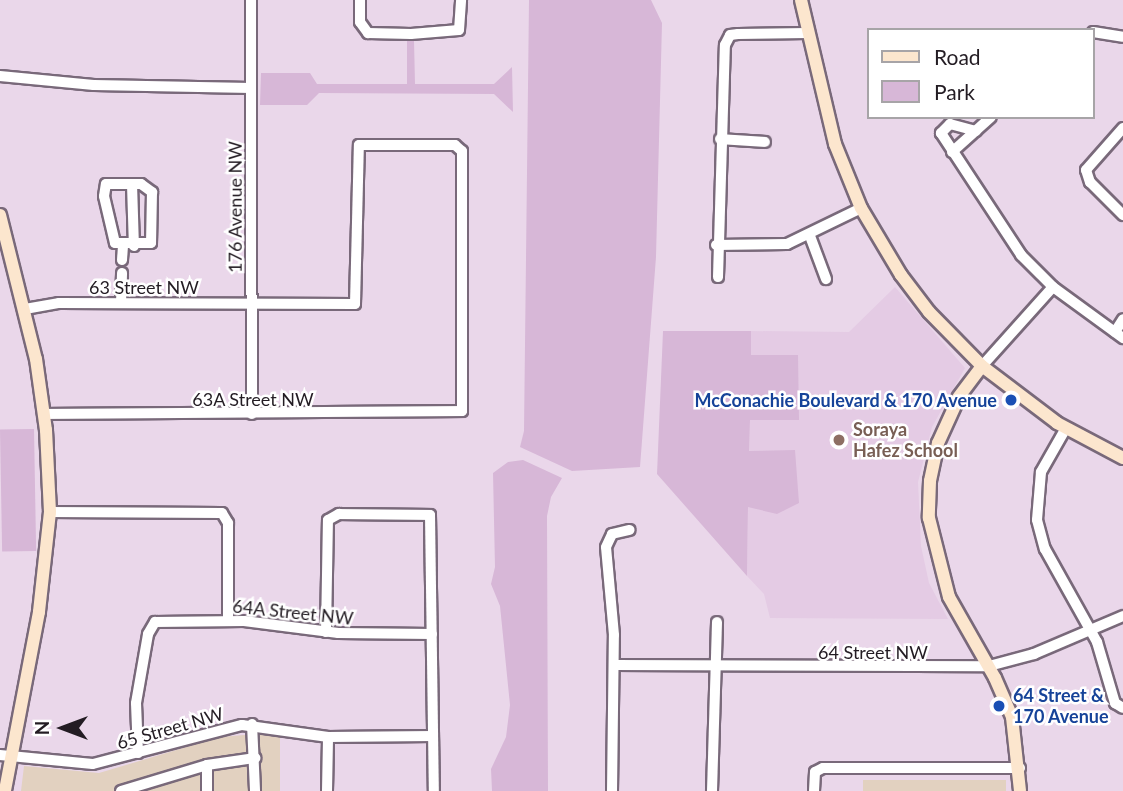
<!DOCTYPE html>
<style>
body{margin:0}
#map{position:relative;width:1123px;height:791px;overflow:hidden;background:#ead7ea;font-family:Lato,sans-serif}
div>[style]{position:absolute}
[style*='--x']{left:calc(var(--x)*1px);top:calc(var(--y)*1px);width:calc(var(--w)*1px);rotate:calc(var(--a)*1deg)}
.commercial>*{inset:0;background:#e2d1c0;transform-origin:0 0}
.built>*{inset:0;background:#e4cbe4}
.green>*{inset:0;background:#d7b7d7;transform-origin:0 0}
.roads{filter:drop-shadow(2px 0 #79697a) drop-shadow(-2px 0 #79697a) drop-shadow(0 2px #79697a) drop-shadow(0 -2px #79697a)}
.street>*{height:10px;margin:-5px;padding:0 5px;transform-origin:5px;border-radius:5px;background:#fff}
.secondary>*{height:12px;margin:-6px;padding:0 6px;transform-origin:6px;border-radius:6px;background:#fce6ce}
.dots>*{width:19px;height:19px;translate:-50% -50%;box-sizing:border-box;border:4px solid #fff;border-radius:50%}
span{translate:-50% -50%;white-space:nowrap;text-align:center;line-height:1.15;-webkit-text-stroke:5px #fff;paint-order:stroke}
.street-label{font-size:18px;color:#231c23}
.transit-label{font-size:18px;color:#164399;font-weight:700}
.right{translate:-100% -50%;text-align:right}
.left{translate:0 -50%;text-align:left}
.education-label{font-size:18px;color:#785e54;font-weight:700}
.legend{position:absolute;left:867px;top:28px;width:228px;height:91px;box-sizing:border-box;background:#fff;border:2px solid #a7a4a7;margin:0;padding:9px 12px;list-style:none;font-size:21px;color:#231c23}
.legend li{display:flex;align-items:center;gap:14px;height:35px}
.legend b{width:35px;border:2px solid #a7a4a7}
.north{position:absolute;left:28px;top:693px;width:70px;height:70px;-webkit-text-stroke:5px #fff;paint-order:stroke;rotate:270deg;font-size:19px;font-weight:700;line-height:28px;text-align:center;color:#231c23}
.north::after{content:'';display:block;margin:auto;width:24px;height:32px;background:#231c23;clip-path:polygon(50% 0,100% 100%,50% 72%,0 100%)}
</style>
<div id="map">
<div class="commercial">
<div style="clip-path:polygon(256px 734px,280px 737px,280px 791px,21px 791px,24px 766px,99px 773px,220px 737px)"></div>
<div style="left:863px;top:780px;width:143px;height:11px"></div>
</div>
<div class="built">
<div style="clip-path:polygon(895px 287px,965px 368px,932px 427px,918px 482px,921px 546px,929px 583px,948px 619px,770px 618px,764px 594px,747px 576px,751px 331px,849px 332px)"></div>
</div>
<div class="green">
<div style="clip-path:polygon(529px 0,651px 0,662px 23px,656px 257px,640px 467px,572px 471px,520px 447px,524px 431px)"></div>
<div style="clip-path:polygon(414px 40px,415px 84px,494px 84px,512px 67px,513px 112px,494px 94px,319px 93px,307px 105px,260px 105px,261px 73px,310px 73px,317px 84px,407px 84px,407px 41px)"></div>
<div style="clip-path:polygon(663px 331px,751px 331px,751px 355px,798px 355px,799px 420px,750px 420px,749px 451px,795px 450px,799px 503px,777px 514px,748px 507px,747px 576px,657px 474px)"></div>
<div style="left:34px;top:429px;width:122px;height:34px;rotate:89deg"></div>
<div style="clip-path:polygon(523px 460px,562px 478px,551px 497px,547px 516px,548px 791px,492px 791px,491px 769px,506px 737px,510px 705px,500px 606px,491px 584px,495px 567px,493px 473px,508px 462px)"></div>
</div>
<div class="roads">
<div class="street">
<div style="--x:251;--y:0;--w:414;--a:89.9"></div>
<div style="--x:360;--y:0;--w:22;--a:90"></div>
<div style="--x:360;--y:22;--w:14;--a:54"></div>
<div style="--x:368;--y:33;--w:43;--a:1.3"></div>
<div style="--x:411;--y:34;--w:48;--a:-4.8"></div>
<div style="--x:459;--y:30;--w:30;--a:-86"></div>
<div style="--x:1093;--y:32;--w:30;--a:9"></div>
<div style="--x:0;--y:76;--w:94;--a:5.5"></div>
<div style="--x:94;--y:85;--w:157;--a:1.1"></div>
<div style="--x:1123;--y:128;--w:56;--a:131.4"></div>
<div style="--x:1086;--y:170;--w:13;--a:72"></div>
<div style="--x:1090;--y:182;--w:47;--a:45"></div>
<div style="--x:976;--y:131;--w:27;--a:-165"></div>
<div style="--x:950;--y:124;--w:13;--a:135"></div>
<div style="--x:941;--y:133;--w:146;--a:56.7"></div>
<div style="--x:1021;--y:255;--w:45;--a:45"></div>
<div style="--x:1053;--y:287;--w:87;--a:36.1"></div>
<div style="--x:720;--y:139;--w:45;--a:3.8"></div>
<div style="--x:952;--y:152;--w:52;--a:-41.9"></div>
<div style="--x:106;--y:184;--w:35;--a:0"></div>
<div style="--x:141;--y:184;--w:14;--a:36"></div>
<div style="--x:152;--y:192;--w:51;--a:91.1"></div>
<div style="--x:151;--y:243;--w:36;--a:180"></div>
<div style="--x:115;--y:243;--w:48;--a:-103.2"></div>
<div style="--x:104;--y:196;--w:12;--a:-81"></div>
<div style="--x:132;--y:184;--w:62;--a:88.2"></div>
<div style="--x:810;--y:236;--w:46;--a:69.6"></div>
<div style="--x:716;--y:245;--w:71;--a:-0.8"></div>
<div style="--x:787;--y:244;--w:82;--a:-25.9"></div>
<div style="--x:122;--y:260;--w:14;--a:-86"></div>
<div style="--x:718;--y:277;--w:232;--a:-88.3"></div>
<div style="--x:725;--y:45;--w:11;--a:-63"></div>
<div style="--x:730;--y:35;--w:8;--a:-7"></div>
<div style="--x:738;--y:34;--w:69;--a:-0.8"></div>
<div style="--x:121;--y:303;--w:30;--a:-88"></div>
<div style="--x:25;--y:309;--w:35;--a:-10"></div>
<div style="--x:59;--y:303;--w:296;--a:0.2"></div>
<div style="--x:355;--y:304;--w:159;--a:-88.6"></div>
<div style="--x:359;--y:145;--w:96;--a:0"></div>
<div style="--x:455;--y:145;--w:9;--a:41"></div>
<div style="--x:462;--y:151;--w:260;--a:90"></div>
<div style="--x:462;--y:411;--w:418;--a:179.6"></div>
<div style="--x:1115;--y:332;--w:15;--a:-58"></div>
<div style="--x:982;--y:366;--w:106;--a:-48.1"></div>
<div style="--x:1066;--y:428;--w:51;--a:119.6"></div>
<div style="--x:1041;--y:472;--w:48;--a:94.8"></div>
<div style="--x:1037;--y:520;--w:30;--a:75"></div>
<div style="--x:1045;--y:549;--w:107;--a:60.8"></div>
<div style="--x:1097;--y:642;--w:64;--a:73.6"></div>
<div style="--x:1115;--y:703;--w:9;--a:32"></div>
<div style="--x:50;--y:512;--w:172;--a:0.3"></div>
<div style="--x:222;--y:513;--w:12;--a:59"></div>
<div style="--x:228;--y:523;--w:97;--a:90"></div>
<div style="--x:326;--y:632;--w:112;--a:-89"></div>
<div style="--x:328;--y:520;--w:13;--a:-29"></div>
<div style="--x:339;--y:514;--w:91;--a:0.6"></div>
<div style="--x:430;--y:515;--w:276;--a:89.2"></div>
<div style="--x:614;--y:665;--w:375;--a:0.2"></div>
<div style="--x:989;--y:666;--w:47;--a:-14.9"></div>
<div style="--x:1034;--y:654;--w:97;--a:-23.1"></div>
<div style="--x:252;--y:724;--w:67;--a:87.4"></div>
<div style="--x:138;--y:753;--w:50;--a:-92.3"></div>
<div style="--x:136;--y:703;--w:70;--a:-80.1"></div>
<div style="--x:148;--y:634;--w:14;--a:-60"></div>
<div style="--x:155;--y:622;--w:89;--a:-0.6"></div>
<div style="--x:244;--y:621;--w:95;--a:7.3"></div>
<div style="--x:338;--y:633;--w:94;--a:0.6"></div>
<div style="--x:0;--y:755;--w:93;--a:5.5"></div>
<div style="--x:93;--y:764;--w:154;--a:-14.7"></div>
<div style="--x:242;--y:725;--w:87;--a:7.9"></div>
<div style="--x:328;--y:737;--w:105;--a:-0.5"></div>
<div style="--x:207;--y:765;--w:26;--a:90"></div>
<div style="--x:121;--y:791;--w:90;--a:-16.8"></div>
<div style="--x:207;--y:765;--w:49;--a:-8.3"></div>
<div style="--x:327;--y:791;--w:54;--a:-88.9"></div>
<div style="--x:612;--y:791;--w:156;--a:-89.3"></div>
<div style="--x:614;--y:635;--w:88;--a:-95.2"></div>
<div style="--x:606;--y:547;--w:14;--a:-65"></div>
<div style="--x:612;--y:534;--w:18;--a:-13"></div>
<div style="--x:712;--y:791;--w:169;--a:-88.3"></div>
<div style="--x:814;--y:791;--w:19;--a:-87"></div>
<div style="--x:815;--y:772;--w:9;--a:-27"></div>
<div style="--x:823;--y:768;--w:197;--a:0"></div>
</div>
<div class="secondary">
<div style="--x:801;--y:0;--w:148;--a:76.7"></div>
<div style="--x:835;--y:144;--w:69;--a:67.9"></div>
<div style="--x:861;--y:208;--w:78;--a:59.2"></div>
<div style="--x:901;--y:275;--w:46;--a:52.9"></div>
<div style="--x:929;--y:312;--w:76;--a:45.5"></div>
<div style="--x:982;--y:366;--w:94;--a:37.2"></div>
<div style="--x:1057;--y:423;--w:75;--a:27.9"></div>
<div style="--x:0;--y:215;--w:148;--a:76"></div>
<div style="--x:36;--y:359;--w:72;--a:82"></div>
<div style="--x:46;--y:430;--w:82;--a:87.2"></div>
<div style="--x:50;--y:512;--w:101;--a:96.3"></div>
<div style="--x:39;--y:612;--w:182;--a:100.8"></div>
<div style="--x:982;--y:366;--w:39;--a:127"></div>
<div style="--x:959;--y:397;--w:51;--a:114.5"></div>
<div style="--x:938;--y:443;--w:39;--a:102"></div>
<div style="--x:930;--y:481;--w:37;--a:92"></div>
<div style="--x:929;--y:518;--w:81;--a:75.8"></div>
<div style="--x:949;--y:597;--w:93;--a:60.4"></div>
<div style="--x:995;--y:678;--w:43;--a:66.4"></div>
<div style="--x:1012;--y:717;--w:74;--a:83.8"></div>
</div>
</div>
<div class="dots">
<div style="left:1011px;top:400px;background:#1a4fb4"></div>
<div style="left:839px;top:440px;background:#8d6e63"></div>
<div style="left:999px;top:706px;background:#1a4fb4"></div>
</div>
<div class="street-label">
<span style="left:235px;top:207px;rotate:-90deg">176 Avenue NW</span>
<span style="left:144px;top:287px">63 Street NW</span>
<span style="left:253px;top:399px">63A Street NW</span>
<span style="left:293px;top:612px;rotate:6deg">64A Street NW</span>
<span style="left:873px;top:652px">64 Street NW</span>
<span style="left:170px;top:728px;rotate:-16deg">65 Street NW</span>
</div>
<div class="transit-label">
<span class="right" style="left:997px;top:400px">McConachie Boulevard &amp; 170 Avenue</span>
<span class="left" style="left:1013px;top:706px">64 Street &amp;<br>170 Avenue</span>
</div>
<div class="education-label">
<span class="left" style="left:853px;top:440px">Soraya<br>Hafez School</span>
</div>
<ul class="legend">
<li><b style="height:9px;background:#fce6ce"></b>Road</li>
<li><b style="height:19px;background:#d7b7d7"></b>Park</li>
</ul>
<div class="north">N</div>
</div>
